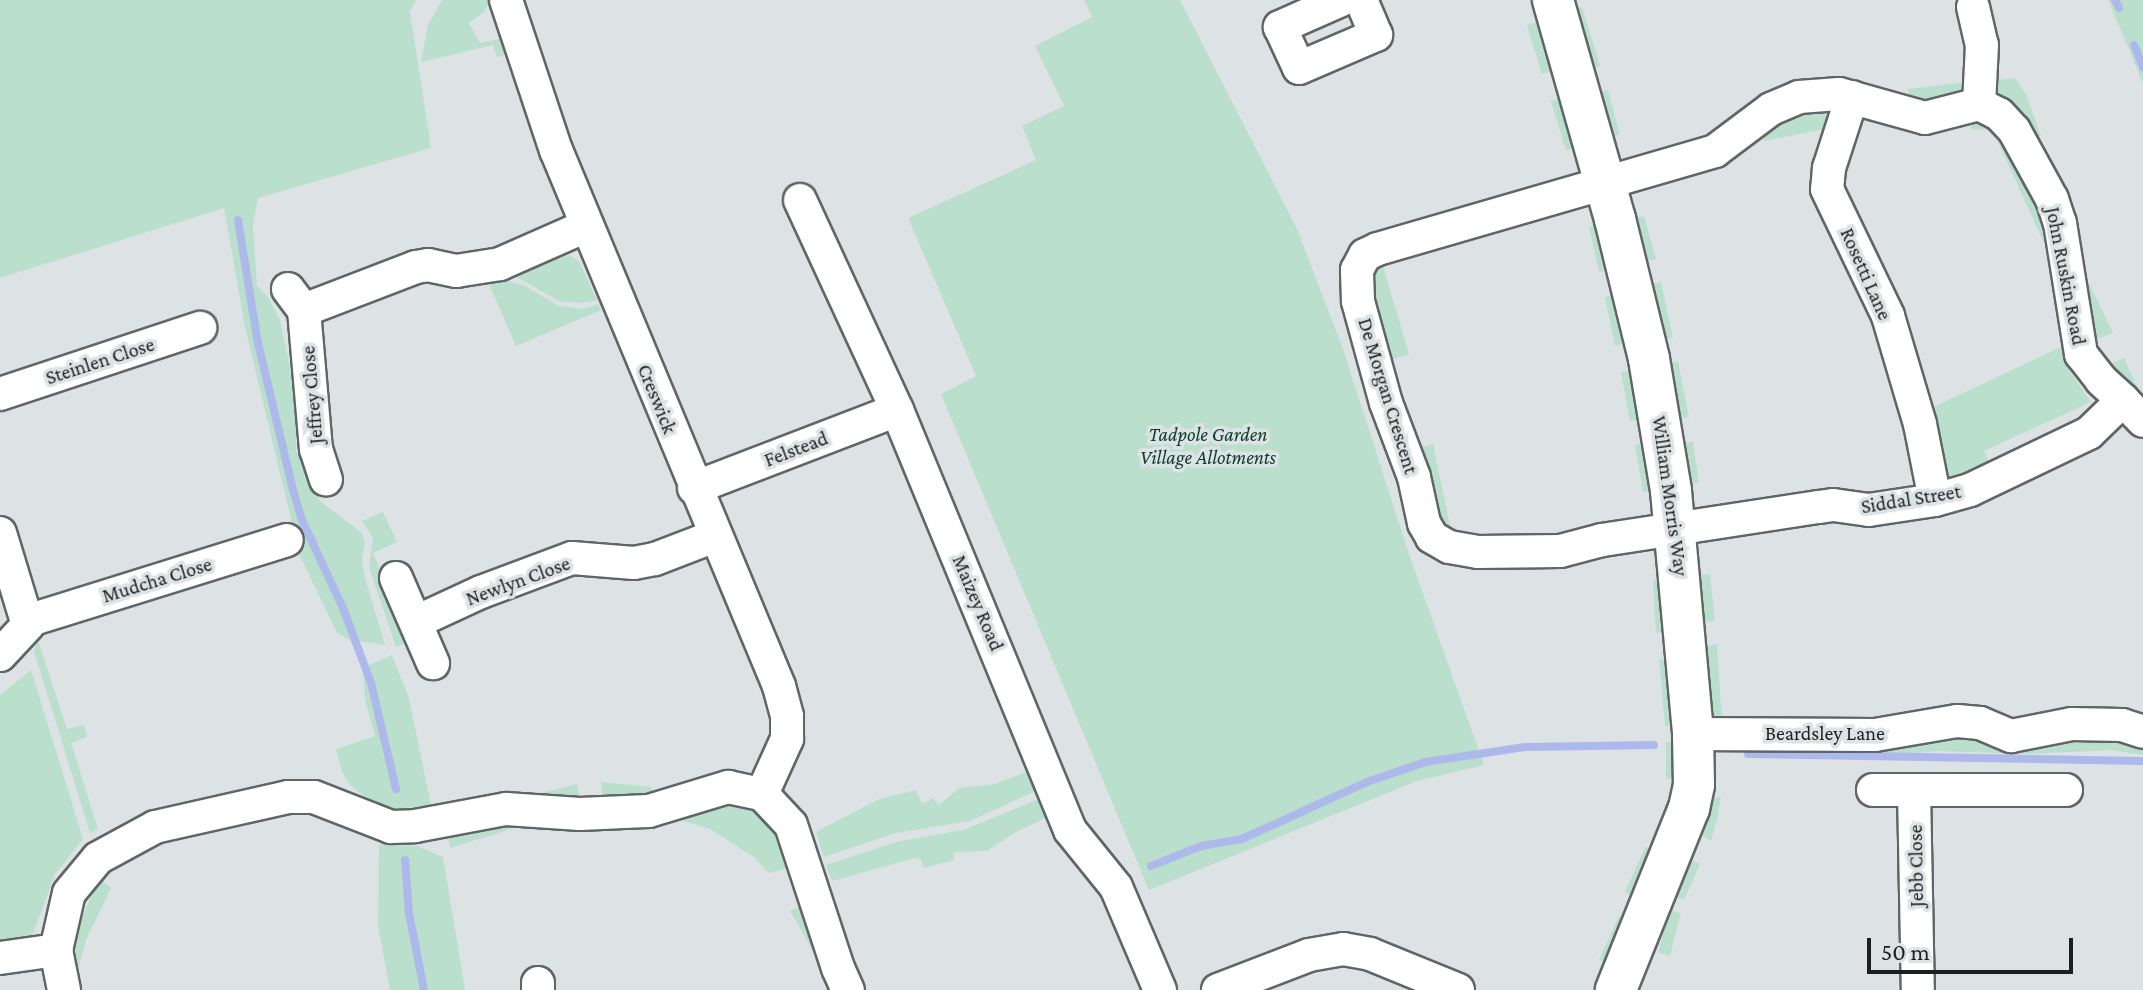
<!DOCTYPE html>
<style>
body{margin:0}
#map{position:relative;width:2143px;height:990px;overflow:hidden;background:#dde3e5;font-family:"Crimson Pro",serif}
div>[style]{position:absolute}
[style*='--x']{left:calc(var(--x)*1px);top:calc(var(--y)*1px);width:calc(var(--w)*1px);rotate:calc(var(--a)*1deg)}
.green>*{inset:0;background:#badfcc;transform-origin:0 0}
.stream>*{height:8px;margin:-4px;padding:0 4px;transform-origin:4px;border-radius:4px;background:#adb9ea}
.roads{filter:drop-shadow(2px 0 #606567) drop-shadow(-2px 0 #606567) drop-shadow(0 2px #606567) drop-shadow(0 -2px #606567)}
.minor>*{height:32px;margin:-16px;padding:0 16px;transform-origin:16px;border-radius:16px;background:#fff}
.tertiary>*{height:40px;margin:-20px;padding:0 20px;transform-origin:20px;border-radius:20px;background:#fff}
span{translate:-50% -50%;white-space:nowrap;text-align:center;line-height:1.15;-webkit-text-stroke:7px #dde3e5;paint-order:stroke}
.street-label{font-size:20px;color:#1c1e1f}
.park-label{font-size:20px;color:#0c3c2a;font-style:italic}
.scale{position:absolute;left:1867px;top:938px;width:206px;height:36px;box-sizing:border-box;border:4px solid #1c1e1f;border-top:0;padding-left:10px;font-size:24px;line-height:28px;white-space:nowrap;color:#1c1e1f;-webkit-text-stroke:6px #dde3e5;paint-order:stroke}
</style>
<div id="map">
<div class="green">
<div style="clip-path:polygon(0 0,416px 0,410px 12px,431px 148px,258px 198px,253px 225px,257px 286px,268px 297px,280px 320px,296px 397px,296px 451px,320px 501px,361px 532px,365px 542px,362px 561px,365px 578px,385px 645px,350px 640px,337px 633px,300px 556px,245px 327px,224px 208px,0 278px)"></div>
<div style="clip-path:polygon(442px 0,490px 0,484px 12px,469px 23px,480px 43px,499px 39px,516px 53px,497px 57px,493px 45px,421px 62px,428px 25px)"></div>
<div style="clip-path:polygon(1084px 0,1180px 0,1297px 229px,1343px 349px,1409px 554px,1484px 765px,1417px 781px,1149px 890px,941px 394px,976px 376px,908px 218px,1036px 160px,1022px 126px,1064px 106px,1035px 46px,1092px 17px)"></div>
<div style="clip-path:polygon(2108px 0,2143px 0,2143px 84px,2131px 54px)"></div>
<div style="clip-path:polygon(1582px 7px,1600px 66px,1591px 69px,1574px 8px)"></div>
<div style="clip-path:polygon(1537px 22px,1542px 23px,1554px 71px,1542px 74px,1527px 25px)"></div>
<div style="clip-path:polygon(2015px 78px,2026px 94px,2041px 136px,2032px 137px,1993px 97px,1991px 81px)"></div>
<div style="clip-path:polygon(1972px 81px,1967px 94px,1909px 105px,1908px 89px)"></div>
<div style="left:1608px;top:90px;width:46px;height:17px;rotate:75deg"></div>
<div style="left:1566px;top:96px;width:52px;height:16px;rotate:73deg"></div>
<div style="clip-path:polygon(1828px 109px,1833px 127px,1764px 141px,1762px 130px,1787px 115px)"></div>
<div style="clip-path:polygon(1971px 121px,1983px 122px,1999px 132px,2040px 205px,2048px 240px,2043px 241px,1995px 135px,1988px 130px,1971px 129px)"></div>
<div style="clip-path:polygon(1644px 216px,1656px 259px,1648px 261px,1629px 220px)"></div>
<div style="clip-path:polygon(1602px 224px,1610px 270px,1599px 272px,1589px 227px)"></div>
<div style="clip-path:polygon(569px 255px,579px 261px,597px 300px,579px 303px,559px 301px,513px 275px)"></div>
<div style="clip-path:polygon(1381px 259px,1409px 354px,1387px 361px,1367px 277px)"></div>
<div style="clip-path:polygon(507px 281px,525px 286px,559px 306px,583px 309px,598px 304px,601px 310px,516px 346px,489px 284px)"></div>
<div style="left:1661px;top:282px;width:57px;height:11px;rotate:78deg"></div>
<div style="clip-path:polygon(2089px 283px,2113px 333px,2095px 340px,2082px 286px)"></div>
<div style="clip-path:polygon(1615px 294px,1629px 341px,1615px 346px,1605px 297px)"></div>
<div style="clip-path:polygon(2061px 347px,2070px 372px,2091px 402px,1984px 451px,1992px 468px,1947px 481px,1929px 409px)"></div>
<div style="clip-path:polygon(2124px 358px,2143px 400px,2108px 365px)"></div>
<div style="left:1678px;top:361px;width:57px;height:10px;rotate:79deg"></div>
<div style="clip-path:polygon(1634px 371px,1640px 420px,1630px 421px,1621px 372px)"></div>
<div style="left:1693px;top:442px;width:41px;height:14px;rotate:82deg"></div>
<div style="clip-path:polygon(1646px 443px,1658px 490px,1643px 492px,1635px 445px)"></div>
<div style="clip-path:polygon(1433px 444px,1452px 536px,1443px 531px,1416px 448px)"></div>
<div style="clip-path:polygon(383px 512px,397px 542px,373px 553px,410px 641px,396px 647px,369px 567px,373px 538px,362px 521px)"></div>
<div style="clip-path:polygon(1710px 574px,1715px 621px,1704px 622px,1695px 575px)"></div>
<div style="clip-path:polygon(1669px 578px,1667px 631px,1656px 633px,1653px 580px)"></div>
<div style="clip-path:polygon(38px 640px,67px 729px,84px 725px,87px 737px,71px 743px,98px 829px,90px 833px,34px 651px)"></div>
<div style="clip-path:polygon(1717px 644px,1722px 722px,1709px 713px,1705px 647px)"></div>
<div style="clip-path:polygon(392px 655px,409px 699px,431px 805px,394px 809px,371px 802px,350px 785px,342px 772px,336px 749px,375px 736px,365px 700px,363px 668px)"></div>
<div style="clip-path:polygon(1659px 659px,1667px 659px,1674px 723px,1668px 726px,1665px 726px)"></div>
<div style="clip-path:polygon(31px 670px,83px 839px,55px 874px,32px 936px,0 940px,0 695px)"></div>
<div style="clip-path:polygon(1930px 732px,2143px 741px,2143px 755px,2112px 750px,2028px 754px,1937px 751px,1892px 755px,1733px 750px)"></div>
<div style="clip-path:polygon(1666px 742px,1674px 742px,1677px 780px,1666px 778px)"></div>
<div style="clip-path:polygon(1032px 770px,1040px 789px,970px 821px,896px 833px,824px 857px,816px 832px,879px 799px,916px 790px,922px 804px,932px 798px,939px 805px,959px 788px,995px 784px)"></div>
<div style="clip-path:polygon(601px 782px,651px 787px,654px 796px,603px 803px)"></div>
<div style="clip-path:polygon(577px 784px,580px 800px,536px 798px,537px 794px)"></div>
<div style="clip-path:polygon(1044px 797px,1052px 815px,1016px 832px,987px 851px,953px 852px,954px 860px,924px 868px,921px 860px,915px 858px,832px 881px,826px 865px,896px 842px,963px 830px)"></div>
<div style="clip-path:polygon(1721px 797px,1717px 819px,1711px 841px,1700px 834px,1709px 798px)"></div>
<div style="clip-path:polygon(713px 800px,750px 806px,762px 813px,780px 834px,793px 867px,769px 873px,754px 857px,710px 829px,677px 819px)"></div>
<div style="clip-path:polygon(511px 820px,511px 828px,505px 831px,450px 848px,448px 833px)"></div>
<div style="clip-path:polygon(379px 844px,417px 846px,443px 857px,465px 990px,390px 990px,378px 926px)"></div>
<div style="clip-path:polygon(1646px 846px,1655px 856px,1635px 895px,1631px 895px,1625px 892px)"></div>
<div style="clip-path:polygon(1690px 859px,1700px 864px,1684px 900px,1677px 897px,1673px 891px,1686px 860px)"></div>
<div style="clip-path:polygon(100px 878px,111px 888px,86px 940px,76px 977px,71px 949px,76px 930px)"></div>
<div style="clip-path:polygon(806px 904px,819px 951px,814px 953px,790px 911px)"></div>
<div style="left:1669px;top:910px;width:12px;height:44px;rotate:14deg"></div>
<div style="clip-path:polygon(1619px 916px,1623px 920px,1607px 963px,1599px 960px)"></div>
</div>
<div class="stream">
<div style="--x:2115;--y:0;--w:9;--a:63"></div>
<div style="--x:2134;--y:45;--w:24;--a:68"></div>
<div style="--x:238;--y:220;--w:125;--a:80.8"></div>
<div style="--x:258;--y:343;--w:147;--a:76.6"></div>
<div style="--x:292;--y:486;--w:33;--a:74"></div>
<div style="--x:301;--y:518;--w:99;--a:65"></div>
<div style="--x:343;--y:608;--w:80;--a:69.5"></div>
<div style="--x:371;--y:683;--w:109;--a:76.7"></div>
<div style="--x:1748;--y:754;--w:395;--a:1"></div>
<div style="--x:405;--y:860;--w:53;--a:85.7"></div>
<div style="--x:409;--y:913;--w:78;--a:79"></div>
<div style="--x:1151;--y:866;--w:54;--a:-21.8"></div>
<div style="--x:1201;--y:846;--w:42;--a:-9.7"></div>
<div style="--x:1242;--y:839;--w:137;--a:-24.5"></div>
<div style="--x:1367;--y:782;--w:61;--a:-19"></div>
<div style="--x:1425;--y:762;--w:101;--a:-8.5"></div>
<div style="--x:1525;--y:747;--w:129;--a:-0.9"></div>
</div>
<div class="roads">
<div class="minor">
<div style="--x:506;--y:0;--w:158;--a:71.6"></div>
<div style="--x:556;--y:150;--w:581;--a:67.41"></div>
<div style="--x:779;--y:686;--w:31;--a:75"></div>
<div style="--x:787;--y:716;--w:23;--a:90"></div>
<div style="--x:787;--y:739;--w:60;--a:114.4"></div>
<div style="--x:1341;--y:0;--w:67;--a:156.1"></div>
<div style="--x:1280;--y:27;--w:45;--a:65.1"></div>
<div style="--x:1299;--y:68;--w:84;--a:-23.2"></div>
<div style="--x:1376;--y:35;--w:38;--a:-113"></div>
<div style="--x:1973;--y:7;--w:39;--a:77"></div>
<div style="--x:1982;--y:45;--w:59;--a:92.9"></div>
<div style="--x:1852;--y:97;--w:75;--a:107.9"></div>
<div style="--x:1829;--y:168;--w:21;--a:95"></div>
<div style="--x:1827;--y:189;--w:141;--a:64.3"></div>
<div style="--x:1888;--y:316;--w:113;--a:73.5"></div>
<div style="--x:1920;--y:424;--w:77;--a:78.8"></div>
<div style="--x:800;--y:200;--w:231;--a:65.2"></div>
<div style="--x:897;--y:410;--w:454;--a:67.6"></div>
<div style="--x:1070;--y:830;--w:73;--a:51.1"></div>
<div style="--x:1116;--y:887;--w:112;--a:66.9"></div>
<div style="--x:288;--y:289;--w:26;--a:53"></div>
<div style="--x:304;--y:310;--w:140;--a:85.1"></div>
<div style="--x:316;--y:449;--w:32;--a:72"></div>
<div style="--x:304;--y:310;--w:120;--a:-21"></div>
<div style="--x:416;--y:267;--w:12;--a:-9"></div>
<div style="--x:428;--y:265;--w:29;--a:12"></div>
<div style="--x:456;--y:271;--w:45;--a:-9"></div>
<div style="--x:500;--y:264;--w:94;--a:-23.8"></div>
<div style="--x:0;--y:394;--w:211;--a:-18.3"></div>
<div style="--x:2123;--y:400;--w:47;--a:135.9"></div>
<div style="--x:2089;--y:433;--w:132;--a:154.4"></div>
<div style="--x:1970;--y:490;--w:36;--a:164"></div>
<div style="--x:1935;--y:500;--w:67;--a:171.4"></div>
<div style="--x:1869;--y:510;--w:36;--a:-172"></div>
<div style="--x:1833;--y:505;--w:15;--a:172"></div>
<div style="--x:1818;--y:507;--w:219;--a:171.3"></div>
<div style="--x:1602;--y:540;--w:43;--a:165.3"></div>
<div style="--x:1560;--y:551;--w:82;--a:179.3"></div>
<div style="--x:1478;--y:552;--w:29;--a:-170"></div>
<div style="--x:1449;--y:547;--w:20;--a:-150"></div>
<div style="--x:1432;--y:537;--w:16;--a:-120"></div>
<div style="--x:1424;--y:523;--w:47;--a:-102.3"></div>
<div style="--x:1414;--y:477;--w:79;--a:-110.7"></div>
<div style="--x:1386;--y:403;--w:106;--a:-105.4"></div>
<div style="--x:1358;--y:301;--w:31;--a:-92"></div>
<div style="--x:1357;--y:270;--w:17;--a:-62"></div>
<div style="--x:1365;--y:255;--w:14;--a:-25"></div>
<div style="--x:1378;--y:249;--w:351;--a:-16.2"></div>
<div style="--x:1715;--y:151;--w:70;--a:-36.9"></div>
<div style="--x:1771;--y:109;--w:30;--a:-23"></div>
<div style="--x:1799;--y:97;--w:40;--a:-4.3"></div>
<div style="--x:1839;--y:94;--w:89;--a:15.6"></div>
<div style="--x:1925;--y:118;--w:56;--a:-14.5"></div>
<div style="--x:1979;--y:104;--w:22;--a:27"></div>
<div style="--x:1999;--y:114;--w:22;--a:47"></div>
<div style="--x:2014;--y:130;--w:79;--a:61.2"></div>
<div style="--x:2052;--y:199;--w:25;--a:72"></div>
<div style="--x:2060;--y:223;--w:133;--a:80.9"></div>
<div style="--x:2081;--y:354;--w:33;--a:52"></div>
<div style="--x:2101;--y:380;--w:30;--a:42"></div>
<div style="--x:2123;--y:400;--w:29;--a:46"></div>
<div style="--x:694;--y:488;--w:217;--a:-21"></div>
<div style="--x:0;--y:533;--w:96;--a:73.1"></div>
<div style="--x:28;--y:625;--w:41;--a:133"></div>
<div style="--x:396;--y:578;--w:93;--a:66.5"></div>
<div style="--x:27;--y:621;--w:272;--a:-17.3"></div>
<div style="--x:416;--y:622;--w:72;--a:-24.8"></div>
<div style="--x:481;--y:592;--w:97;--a:-20.5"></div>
<div style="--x:572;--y:558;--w:62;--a:4.6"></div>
<div style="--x:634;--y:563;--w:21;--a:-11"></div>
<div style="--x:655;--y:559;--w:64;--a:-21"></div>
<div style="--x:1693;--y:734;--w:182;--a:0.3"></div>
<div style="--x:1875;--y:735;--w:83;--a:-9.7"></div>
<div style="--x:1957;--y:721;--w:23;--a:5"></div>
<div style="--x:1980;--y:723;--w:34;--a:23"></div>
<div style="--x:2011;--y:736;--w:62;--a:-11.1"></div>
<div style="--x:2072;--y:724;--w:50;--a:1.1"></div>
<div style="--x:2122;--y:725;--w:22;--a:18"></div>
<div style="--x:1873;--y:790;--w:41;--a:0"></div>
<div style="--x:1914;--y:790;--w:200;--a:88.9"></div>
<div style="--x:1914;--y:790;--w:152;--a:0"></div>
<div style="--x:0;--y:958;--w:57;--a:-8.1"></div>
<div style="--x:64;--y:990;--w:41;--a:-101.3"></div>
<div style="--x:56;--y:950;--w:58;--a:-77.2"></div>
<div style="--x:69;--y:893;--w:45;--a:-50.4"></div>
<div style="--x:98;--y:858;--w:65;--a:-28.5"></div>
<div style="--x:155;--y:827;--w:136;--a:-12.7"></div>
<div style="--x:288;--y:797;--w:26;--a:0"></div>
<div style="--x:314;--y:797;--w:83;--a:21.3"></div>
<div style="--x:391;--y:827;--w:24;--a:-2"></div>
<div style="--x:415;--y:826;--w:93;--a:-10.6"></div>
<div style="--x:506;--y:809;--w:74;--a:3.9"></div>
<div style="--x:580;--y:814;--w:69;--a:-2.5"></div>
<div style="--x:649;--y:811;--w:83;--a:-16.9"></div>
<div style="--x:728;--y:787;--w:35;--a:12"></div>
<div style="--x:762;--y:794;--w:42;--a:46.9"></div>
<div style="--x:791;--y:825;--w:151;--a:71.8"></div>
<div style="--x:838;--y:968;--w:24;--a:66"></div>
<div style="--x:538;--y:990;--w:7;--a:-90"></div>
<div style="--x:1218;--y:990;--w:97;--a:-21"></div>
<div style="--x:1309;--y:955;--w:35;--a:-10"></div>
<div style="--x:1343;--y:949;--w:27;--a:10"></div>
<div style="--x:1370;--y:954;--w:95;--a:22.2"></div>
</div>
<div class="tertiary">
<div style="--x:1553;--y:0;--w:228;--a:74.2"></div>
<div style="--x:1615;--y:219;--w:144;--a:76.3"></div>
<div style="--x:1649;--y:359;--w:134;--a:80.5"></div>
<div style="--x:1671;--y:491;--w:244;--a:84.8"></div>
<div style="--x:1693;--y:734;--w:51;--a:88.9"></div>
<div style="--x:1694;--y:785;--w:24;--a:102"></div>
<div style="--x:1689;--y:808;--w:196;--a:111.9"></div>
</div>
</div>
<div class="street-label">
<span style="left:1866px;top:274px;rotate:66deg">Rosetti Lane</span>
<span style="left:2066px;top:276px;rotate:79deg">John Ruskin Road</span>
<span style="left:100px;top:361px;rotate:-18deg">Steinlen Close</span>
<span style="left:312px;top:395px;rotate:-95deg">Jeffrey Close</span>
<span style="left:1388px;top:396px;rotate:73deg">De Morgan Crescent</span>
<span style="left:657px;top:399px;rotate:68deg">Creswick</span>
<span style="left:796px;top:449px;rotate:-21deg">Felstead</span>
<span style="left:1670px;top:496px;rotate:82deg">William Morris Way</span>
<span style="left:1911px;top:499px;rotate:-9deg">Siddal Street</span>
<span style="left:157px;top:580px;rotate:-17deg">Mudcha Close</span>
<span style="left:518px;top:581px;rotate:-20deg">Newlyn Close</span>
<span style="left:978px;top:603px;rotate:67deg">Maizey Road</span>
<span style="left:1825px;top:733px">Beardsley Lane</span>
<span style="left:1916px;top:866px;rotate:-91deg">Jebb Close</span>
</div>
<div class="park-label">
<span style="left:1208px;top:446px">Tadpole Garden<br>Village Allotments</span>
</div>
<div class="scale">50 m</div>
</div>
